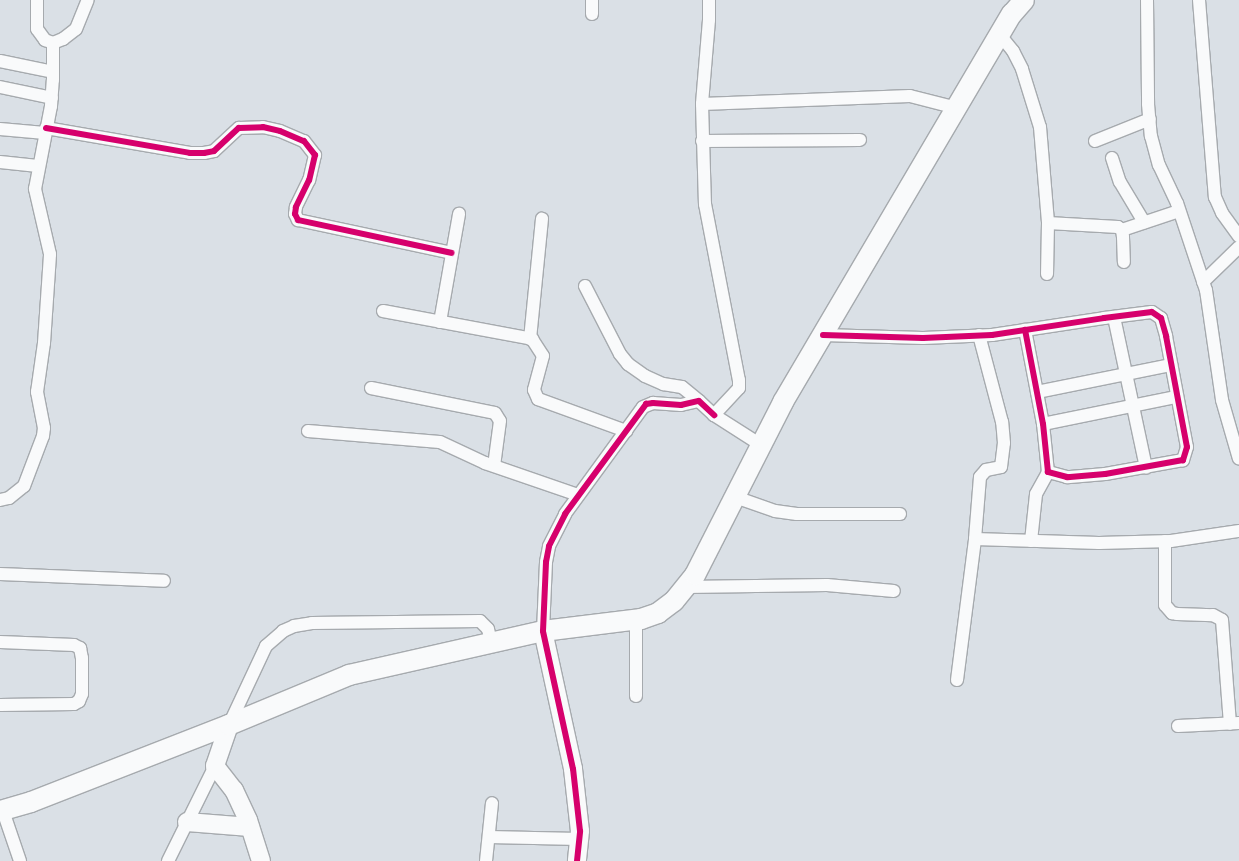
<!DOCTYPE html>
<style>
body{margin:0}
#map{position:relative;width:1239px;height:861px;overflow:hidden;background:#dae0e6;font-family:"Space Grotesk",sans-serif}
div>[style]{position:absolute}
[style*='--x']{left:calc(var(--x)*1px);top:calc(var(--y)*1px);width:calc(var(--w)*1px);rotate:calc(var(--a)*1deg)}
.roads{filter:drop-shadow(1px 0 #a6aaae) drop-shadow(-1px 0 #a6aaae) drop-shadow(0 1px #a6aaae) drop-shadow(0 -1px #a6aaae)}
.street>*{height:12px;margin:-6px;padding:0 6px;transform-origin:6px;border-radius:6px;background:#f9fafb}
.secondary>*{height:18px;margin:-9px;padding:0 9px;transform-origin:9px;border-radius:9px;background:#f9fafb}
.primary>*{height:20px;margin:-10px;padding:0 10px;transform-origin:10px;border-radius:10px;background:#f9fafb}
.cycleway>*{height:6px;margin:-3px;padding:0 3px;transform-origin:3px;border-radius:3px;background:#d6006c}
span{translate:-50% -50%;white-space:nowrap;text-align:center;line-height:1.15;-webkit-text-stroke:4px #fff;paint-order:stroke}
</style>
<div id="map">
<div class="roads">
<div class="street">
<div style="--x:37;--y:0;--w:29;--a:90"></div>
<div style="--x:37;--y:29;--w:14;--a:54"></div>
<div style="--x:45;--y:40;--w:9;--a:21"></div>
<div style="--x:53;--y:43;--w:11;--a:-22"></div>
<div style="--x:63;--y:39;--w:16;--a:-38"></div>
<div style="--x:76;--y:29;--w:31;--a:-68"></div>
<div style="--x:709;--y:0;--w:20;--a:90"></div>
<div style="--x:709;--y:20;--w:84;--a:94.8"></div>
<div style="--x:702;--y:104;--w:100;--a:88.3"></div>
<div style="--x:705;--y:204;--w:179;--a:79.1"></div>
<div style="--x:739;--y:380;--w:8;--a:90"></div>
<div style="--x:739;--y:388;--w:37;--a:133"></div>
<div style="--x:714;--y:415;--w:56;--a:32.6"></div>
<div style="--x:1147;--y:0;--w:104;--a:89.4"></div>
<div style="--x:1148;--y:104;--w:32;--a:85"></div>
<div style="--x:1151;--y:136;--w:30;--a:75"></div>
<div style="--x:1159;--y:165;--w:42;--a:64.7"></div>
<div style="--x:1177;--y:203;--w:92;--a:71.6"></div>
<div style="--x:1206;--y:290;--w:111;--a:81.7"></div>
<div style="--x:1222;--y:400;--w:61;--a:73.9"></div>
<div style="--x:1199;--y:0;--w:198;--a:85.4"></div>
<div style="--x:1215;--y:197;--w:17;--a:66"></div>
<div style="--x:1222;--y:213;--w:29;--a:54"></div>
<div style="--x:592;--y:14;--w:14;--a:-90"></div>
<div style="--x:1000;--y:35;--w:21;--a:51"></div>
<div style="--x:1013;--y:51;--w:20;--a:63"></div>
<div style="--x:1022;--y:69;--w:61;--a:72.8"></div>
<div style="--x:1040;--y:127;--w:96;--a:85.2"></div>
<div style="--x:1048;--y:223;--w:51;--a:91.1"></div>
<div style="--x:0;--y:61;--w:54;--a:11.7"></div>
<div style="--x:0;--y:87;--w:53;--a:11.9"></div>
<div style="--x:702;--y:104;--w:208;--a:-2.2"></div>
<div style="--x:910;--y:96;--w:49;--a:14.3"></div>
<div style="--x:46;--y:128;--w:146;--a:9.8"></div>
<div style="--x:190;--y:153;--w:14;--a:0"></div>
<div style="--x:204;--y:153;--w:10;--a:-11"></div>
<div style="--x:214;--y:151;--w:34;--a:-43"></div>
<div style="--x:239;--y:128;--w:24;--a:-2"></div>
<div style="--x:263;--y:127;--w:17;--a:13"></div>
<div style="--x:280;--y:131;--w:26;--a:23"></div>
<div style="--x:304;--y:141;--w:18;--a:52"></div>
<div style="--x:315;--y:155;--w:26;--a:103"></div>
<div style="--x:309;--y:180;--w:30;--a:116"></div>
<div style="--x:296;--y:207;--w:7;--a:98"></div>
<div style="--x:295;--y:214;--w:7;--a:63"></div>
<div style="--x:298;--y:220;--w:157;--a:12.1"></div>
<div style="--x:0;--y:129;--w:45;--a:5.1"></div>
<div style="--x:702;--y:141;--w:158;--a:-0.4"></div>
<div style="--x:1095;--y:141;--w:59;--a:-21.8"></div>
<div style="--x:1112;--y:158;--w:25;--a:72"></div>
<div style="--x:1120;--y:182;--w:47;--a:59"></div>
<div style="--x:0;--y:162;--w:38;--a:6"></div>
<div style="--x:1048;--y:223;--w:70;--a:3.3"></div>
<div style="--x:1118;--y:227;--w:5;--a:37"></div>
<div style="--x:1122;--y:230;--w:7;--a:82"></div>
<div style="--x:1123;--y:237;--w:25;--a:88"></div>
<div style="--x:1122;--y:230;--w:60;--a:-18.4"></div>
<div style="--x:1203;--y:282;--w:50;--a:-44.2"></div>
<div style="--x:585;--y:286;--w:76;--a:62.8"></div>
<div style="--x:620;--y:354;--w:13;--a:51"></div>
<div style="--x:628;--y:364;--w:21;--a:35"></div>
<div style="--x:645;--y:376;--w:20;--a:24"></div>
<div style="--x:663;--y:384;--w:19;--a:9"></div>
<div style="--x:682;--y:387;--w:22;--a:39"></div>
<div style="--x:383;--y:311;--w:152;--a:10.6"></div>
<div style="--x:532;--y:339;--w:20;--a:57"></div>
<div style="--x:543;--y:356;--w:35;--a:105"></div>
<div style="--x:534;--y:390;--w:10;--a:66"></div>
<div style="--x:538;--y:399;--w:94;--a:20"></div>
<div style="--x:1114;--y:317;--w:154;--a:78"></div>
<div style="--x:440;--y:322;--w:110;--a:-80"></div>
<div style="--x:823;--y:335;--w:100;--a:1.7"></div>
<div style="--x:923;--y:338;--w:69;--a:-2.5"></div>
<div style="--x:992;--y:335;--w:113;--a:-8.6"></div>
<div style="--x:1104;--y:318;--w:48;--a:-7.1"></div>
<div style="--x:1152;--y:312;--w:11;--a:34"></div>
<div style="--x:1161;--y:318;--w:19;--a:74"></div>
<div style="--x:1166;--y:336;--w:113;--a:79.3"></div>
<div style="--x:1187;--y:447;--w:14;--a:107"></div>
<div style="--x:1183;--y:460;--w:79;--a:169.8"></div>
<div style="--x:1105;--y:474;--w:38;--a:175"></div>
<div style="--x:1067;--y:477;--w:20;--a:-165"></div>
<div style="--x:1048;--y:472;--w:48;--a:-95.9"></div>
<div style="--x:1043;--y:424;--w:96;--a:-100.8"></div>
<div style="--x:530;--y:339;--w:121;--a:-84.3"></div>
<div style="--x:371;--y:388;--w:126;--a:11.4"></div>
<div style="--x:495;--y:413;--w:9;--a:58"></div>
<div style="--x:500;--y:421;--w:45;--a:97.6"></div>
<div style="--x:1037;--y:392;--w:137;--a:-11.4"></div>
<div style="--x:1043;--y:424;--w:136;--a:-11.5"></div>
<div style="--x:308;--y:431;--w:132;--a:4.8"></div>
<div style="--x:440;--y:442;--w:50;--a:25"></div>
<div style="--x:485;--y:463;--w:98;--a:19"></div>
<div style="--x:735;--y:497;--w:42;--a:19.3"></div>
<div style="--x:775;--y:511;--w:22;--a:8"></div>
<div style="--x:797;--y:514;--w:103;--a:0"></div>
<div style="--x:0;--y:500;--w:9;--a:-13"></div>
<div style="--x:9;--y:498;--w:19;--a:-39"></div>
<div style="--x:24;--y:486;--w:53;--a:-69.2"></div>
<div style="--x:43;--y:436;--w:8;--a:-83"></div>
<div style="--x:44;--y:428;--w:37;--a:-101"></div>
<div style="--x:37;--y:392;--w:49;--a:-81.9"></div>
<div style="--x:44;--y:343;--w:89;--a:-86.1"></div>
<div style="--x:50;--y:254;--w:67;--a:-103"></div>
<div style="--x:35;--y:189;--w:85;--a:-79.1"></div>
<div style="--x:51;--y:106;--w:26;--a:-86"></div>
<div style="--x:53;--y:80;--w:37;--a:-90"></div>
<div style="--x:975;--y:539;--w:124;--a:1.8"></div>
<div style="--x:1099;--y:543;--w:72;--a:-1.6"></div>
<div style="--x:1171;--y:541;--w:69;--a:-8.4"></div>
<div style="--x:1031;--y:541;--w:47;--a:-83.9"></div>
<div style="--x:1036;--y:494;--w:25;--a:-61"></div>
<div style="--x:1165;--y:541;--w:64;--a:90"></div>
<div style="--x:1165;--y:605;--w:11;--a:49"></div>
<div style="--x:1172;--y:613;--w:5;--a:11"></div>
<div style="--x:1177;--y:614;--w:36;--a:2"></div>
<div style="--x:1213;--y:615;--w:10;--a:29"></div>
<div style="--x:1222;--y:620;--w:104;--a:85.6"></div>
<div style="--x:0;--y:574;--w:164;--a:2.4"></div>
<div style="--x:685;--y:587;--w:142;--a:-0.8"></div>
<div style="--x:827;--y:585;--w:67;--a:5.1"></div>
<div style="--x:636;--y:620;--w:76;--a:90"></div>
<div style="--x:543;--y:631;--w:69;--a:-87.5"></div>
<div style="--x:546;--y:562;--w:16;--a:-79"></div>
<div style="--x:549;--y:546;--w:36;--a:-63"></div>
<div style="--x:565;--y:514;--w:132;--a:-53.9"></div>
<div style="--x:643;--y:407;--w:11;--a:-22"></div>
<div style="--x:653;--y:403;--w:28;--a:4"></div>
<div style="--x:681;--y:405;--w:18;--a:-13"></div>
<div style="--x:699;--y:401;--w:21;--a:43"></div>
<div style="--x:0;--y:642;--w:74;--a:2.3"></div>
<div style="--x:74;--y:645;--w:7;--a:27"></div>
<div style="--x:80;--y:648;--w:10;--a:79"></div>
<div style="--x:82;--y:658;--w:36;--a:90"></div>
<div style="--x:82;--y:694;--w:8;--a:113"></div>
<div style="--x:79;--y:701;--w:6;--a:149"></div>
<div style="--x:74;--y:704;--w:74;--a:179.2"></div>
<div style="--x:957;--y:680;--w:142;--a:-82.7"></div>
<div style="--x:975;--y:539;--w:62;--a:-85.4"></div>
<div style="--x:980;--y:477;--w:9;--a:-49"></div>
<div style="--x:986;--y:470;--w:15;--a:-11"></div>
<div style="--x:1001;--y:467;--w:24;--a:-83"></div>
<div style="--x:1004;--y:443;--w:21;--a:-95"></div>
<div style="--x:1002;--y:422;--w:90;--a:-104.8"></div>
<div style="--x:229;--y:725;--w:87;--a:-64.9"></div>
<div style="--x:266;--y:646;--w:23;--a:-41"></div>
<div style="--x:283;--y:631;--w:12;--a:-24"></div>
<div style="--x:294;--y:626;--w:18;--a:-9"></div>
<div style="--x:312;--y:623;--w:168;--a:-0.7"></div>
<div style="--x:480;--y:621;--w:11;--a:45"></div>
<div style="--x:488;--y:629;--w:13;--a:77"></div>
<div style="--x:1178;--y:726;--w:61;--a:-2.8"></div>
<div style="--x:3;--y:811;--w:53;--a:71.2"></div>
<div style="--x:489;--y:837;--w:90;--a:1.3"></div>
<div style="--x:168;--y:861;--w:106;--a:-63.7"></div>
<div style="--x:486;--y:861;--w:58;--a:-84.1"></div>
</div>
<div class="secondary">
<div style="--x:543;--y:631;--w:141;--a:77.7"></div>
<div style="--x:573;--y:769;--w:62;--a:83.6"></div>
<div style="--x:580;--y:831;--w:30;--a:96"></div>
<div style="--x:229;--y:725;--w:43;--a:108.9"></div>
<div style="--x:215;--y:766;--w:31;--a:52"></div>
<div style="--x:234;--y:790;--w:33;--a:65"></div>
<div style="--x:248;--y:820;--w:43;--a:72.4"></div>
<div style="--x:187;--y:822;--w:63;--a:4.5"></div>
</div>
<div class="primary">
<div style="--x:0;--y:811;--w:32;--a:-16"></div>
<div style="--x:31;--y:802;--w:212;--a:-21.3"></div>
<div style="--x:229;--y:725;--w:130;--a:-22.6"></div>
<div style="--x:349;--y:675;--w:199;--a:-12.8"></div>
<div style="--x:543;--y:631;--w:99;--a:-7"></div>
<div style="--x:641;--y:619;--w:18;--a:-19"></div>
<div style="--x:658;--y:613;--w:20;--a:-37"></div>
<div style="--x:674;--y:601;--w:33;--a:-51"></div>
<div style="--x:695;--y:575;--w:194;--a:-63"></div>
<div style="--x:783;--y:402;--w:451;--a:-59.5"></div>
<div style="--x:1012;--y:14;--w:18;--a:-49"></div>
</div>
</div>
<div class="cycleway">
<div style="--x:46;--y:128;--w:146;--a:9.8"></div>
<div style="--x:190;--y:153;--w:14;--a:0"></div>
<div style="--x:204;--y:153;--w:10;--a:-11"></div>
<div style="--x:214;--y:151;--w:34;--a:-43"></div>
<div style="--x:239;--y:128;--w:24;--a:-2"></div>
<div style="--x:263;--y:127;--w:17;--a:13"></div>
<div style="--x:280;--y:131;--w:26;--a:23"></div>
<div style="--x:304;--y:141;--w:18;--a:52"></div>
<div style="--x:315;--y:155;--w:26;--a:103"></div>
<div style="--x:309;--y:180;--w:30;--a:116"></div>
<div style="--x:296;--y:207;--w:7;--a:98"></div>
<div style="--x:295;--y:214;--w:7;--a:63"></div>
<div style="--x:298;--y:220;--w:157;--a:12.1"></div>
<div style="--x:823;--y:335;--w:100;--a:1.7"></div>
<div style="--x:923;--y:338;--w:69;--a:-2.5"></div>
<div style="--x:992;--y:335;--w:113;--a:-8.6"></div>
<div style="--x:1104;--y:318;--w:48;--a:-7.1"></div>
<div style="--x:1152;--y:312;--w:11;--a:34"></div>
<div style="--x:1161;--y:318;--w:19;--a:74"></div>
<div style="--x:1166;--y:336;--w:113;--a:79.3"></div>
<div style="--x:1187;--y:447;--w:14;--a:107"></div>
<div style="--x:1183;--y:460;--w:79;--a:169.8"></div>
<div style="--x:1105;--y:474;--w:38;--a:175"></div>
<div style="--x:1067;--y:477;--w:20;--a:-165"></div>
<div style="--x:1048;--y:472;--w:48;--a:-95.9"></div>
<div style="--x:1043;--y:424;--w:96;--a:-100.8"></div>
<div style="--x:577;--y:861;--w:30;--a:-84"></div>
<div style="--x:580;--y:831;--w:62;--a:-96.4"></div>
<div style="--x:573;--y:769;--w:141;--a:-102.3"></div>
<div style="--x:543;--y:631;--w:69;--a:-87.5"></div>
<div style="--x:546;--y:562;--w:16;--a:-79"></div>
<div style="--x:549;--y:546;--w:36;--a:-63"></div>
<div style="--x:565;--y:514;--w:137;--a:-53.6"></div>
<div style="--x:646;--y:404;--w:7;--a:-8"></div>
<div style="--x:653;--y:403;--w:28;--a:4"></div>
<div style="--x:681;--y:405;--w:18;--a:-13"></div>
<div style="--x:699;--y:401;--w:21;--a:43"></div>
</div>
</div>
